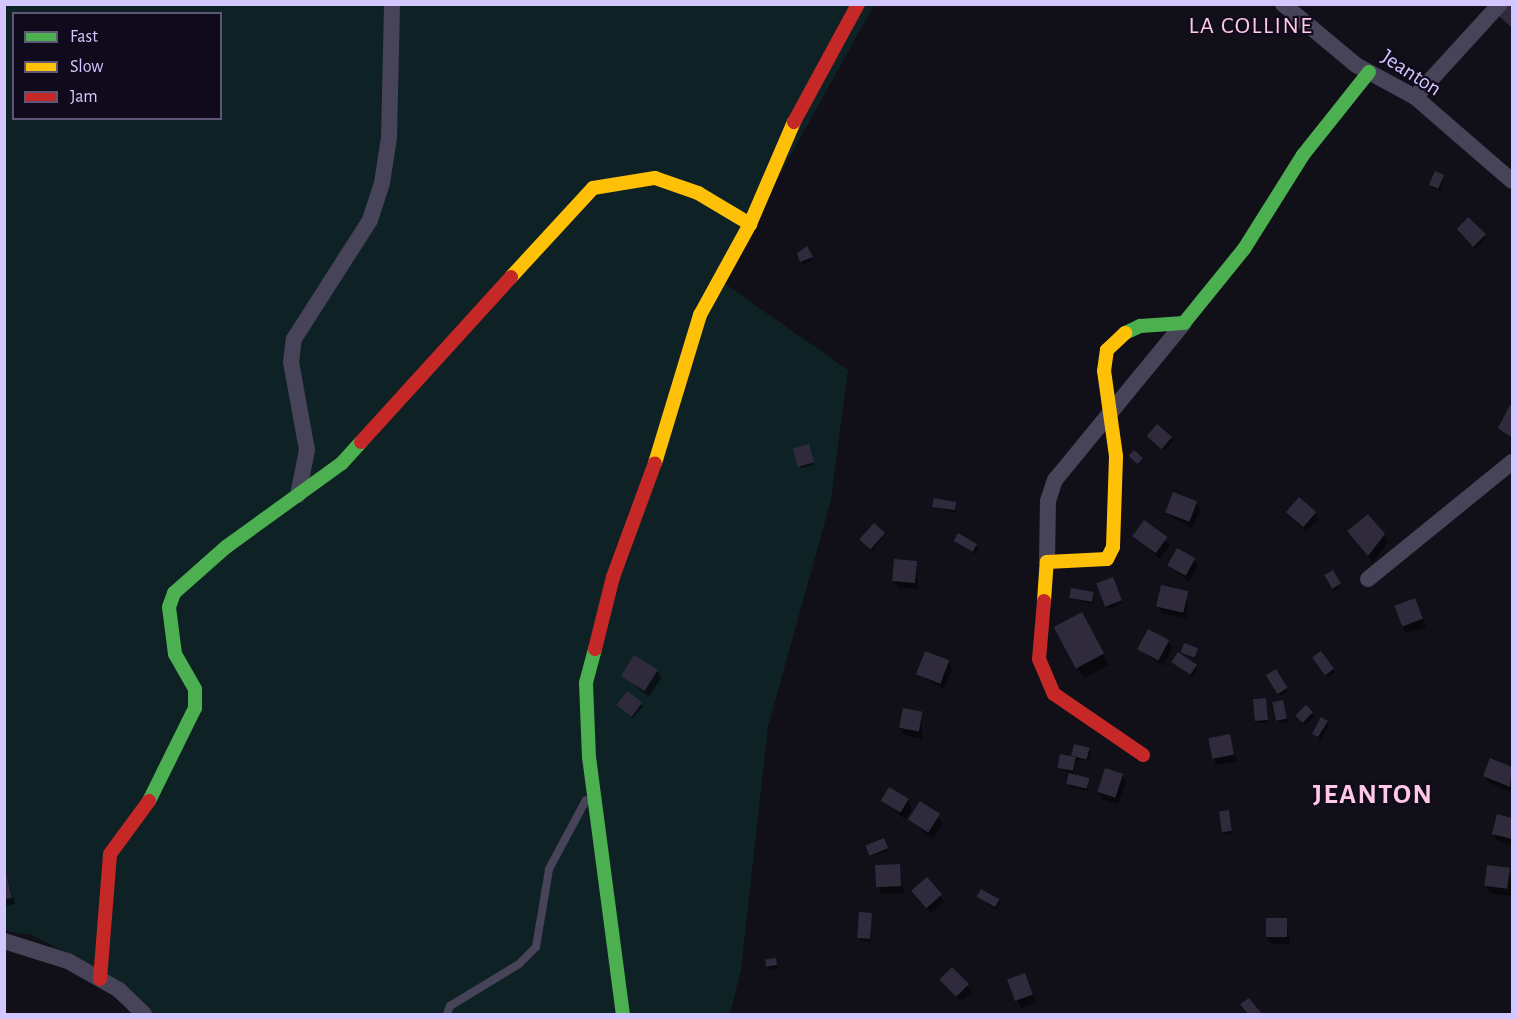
<!DOCTYPE html>
<style>
body{margin:0}
#map{position:relative;width:1517px;height:1019px;overflow:hidden;background:#110f18;font-family:"Alegreya Sans",sans-serif}
div>[style]{position:absolute}
[style*='--x']{left:calc(var(--x)*1px);top:calc(var(--y)*1px);width:calc(var(--w)*1px);rotate:calc(var(--a)*1deg)}
.green>*{inset:0;background:#0e2124}
.shadow>*{inset:0;background:#0007;transform-origin:0 0}
.building>*{inset:0;background:#302b3c;transform-origin:0 0}
.lane>*{height:8px;margin:-4px;padding:0 4px;transform-origin:4px;border-radius:4px;background:#474359}
.street>*{height:16px;margin:-8px;padding:0 8px;transform-origin:8px;border-radius:8px;background:#474359}
.fast>*{height:14px;margin:-7px;padding:0 7px;transform-origin:7px;border-radius:7px;background:#4caf50}
.slow>*{height:14px;margin:-7px;padding:0 7px;transform-origin:7px;border-radius:7px;background:#ffc107}
.jam>*{height:14px;margin:-7px;padding:0 7px;transform-origin:7px;border-radius:7px;background:#c62828}
span{translate:-50% -50%;white-space:nowrap;text-align:center;line-height:1.15;-webkit-text-stroke:4.5px #100b1c;paint-order:stroke}
.street-label{font-size:22px;color:#d4c6ff}
.neighbourhood-label{font-size:24px;color:#ffc8e3;letter-spacing:1.5px}
.district-label{font-size:28px;color:#ffc8e3;font-weight:700;letter-spacing:1.5px}
.frame{position:absolute;inset:0;border:6px solid #d4c6ff;pointer-events:none}
.legend{position:absolute;left:12px;top:12px;width:210px;height:108px;box-sizing:border-box;background:#100b1c;border:2px solid #5e5677;margin:0;padding:8px 10px;list-style:none;font-size:18px;color:#d4c6ff}
.legend li{display:flex;align-items:center;gap:12px;height:30px}
.legend b{width:30px;border:2px solid #5e5677}
</style>
<div id="map">
<div class="green">
<div style="clip-path:polygon(evenodd,5px 5px,874px 5px,721px 281px,848px 370px,831px 500px,768px 727px,741px 970px,730px 1014px,152px 1014px,113px 979px,32px 935px,5px 931px,5px 5px,14px 14px,220px 14px,220px 118px,14px 118px,14px 14px)"></div>
</div>
<div class="shadow">
<div style="clip-path:polygon(1512px 4px,1512px 30px,1501px 16px)"></div>
<div style="clip-path:polygon(1443px 176px,1440px 191px,1432px 188px,1431px 185px)"></div>
<div style="clip-path:polygon(1460px 232px,1484px 235px,1486px 238px,1475px 249px)"></div>
<div style="clip-path:polygon(806px 248px,813px 260px,803px 264px,802px 261px)"></div>
<div style="clip-path:polygon(1511px 407px,1512px 408px,1512px 439px,1499px 428px)"></div>
<div style="left:1157px;top:427px;width:21px;height:13px;rotate:41deg"></div>
<div style="clip-path:polygon(810px 448px,814px 465px,801px 468px,799px 465px)"></div>
<div style="left:1300px;top:499px;width:28px;height:18px;rotate:48deg"></div>
<div style="clip-path:polygon(1196px 502px,1200px 509px,1192px 529px,1166px 513px)"></div>
<div style="clip-path:polygon(955px 503px,956px 513px,934px 506px)"></div>
<div style="clip-path:polygon(1143px 524px,1170px 545px,1160px 559px,1134px 536px)"></div>
<div style="clip-path:polygon(1349px 532px,1384px 535px,1388px 542px,1373px 562px)"></div>
<div style="clip-path:polygon(884px 534px,873px 552px,861px 540px)"></div>
<div style="clip-path:polygon(955px 541px,976px 545px,978px 548px,975px 554px)"></div>
<div style="clip-path:polygon(1194px 559px,1198px 566px,1189px 582px,1168px 565px)"></div>
<div style="clip-path:polygon(916px 563px,918px 589px,899px 588px,894px 581px)"></div>
<div style="left:1333px;top:572px;width:17px;height:8px;rotate:62deg"></div>
<div style="clip-path:polygon(1114px 582px,1122px 603px,1108px 609px,1106px 606px)"></div>
<div style="clip-path:polygon(1187px 592px,1187px 618px,1162px 613px,1158px 606px)"></div>
<div style="clip-path:polygon(1093px 594px,1093px 605px,1071px 598px)"></div>
<div style="clip-path:polygon(1415px 600px,1426px 627px,1406px 633px,1402px 626px)"></div>
<div style="clip-path:polygon(1081px 614px,1109px 665px,1084px 678px,1077px 667px)"></div>
<div style="clip-path:polygon(1168px 641px,1172px 648px,1163px 666px,1139px 649px)"></div>
<div style="clip-path:polygon(1197px 650px,1196px 659px,1182px 652px)"></div>
<div style="left:1321px;top:653px;width:24px;height:8px;rotate:55deg"></div>
<div style="clip-path:polygon(948px 661px,952px 669px,944px 689px,917px 674px)"></div>
<div style="clip-path:polygon(1173px 662px,1196px 666px,1197px 669px,1192px 677px)"></div>
<div style="clip-path:polygon(657px 671px,661px 678px,649px 697px,623px 676px)"></div>
<div style="left:1276px;top:671px;width:24px;height:9px;rotate:60deg"></div>
<div style="left:628px;top:693px;width:20px;height:16px;rotate:41deg"></div>
<div style="clip-path:polygon(1265px 700px,1268px 723px,1257px 723px,1255px 720px)"></div>
<div style="clip-path:polygon(1283px 701px,1288px 722px,1279px 723px,1278px 720px)"></div>
<div style="clip-path:polygon(1306px 708px,1314px 716px,1306px 725px,1300px 719px)"></div>
<div style="clip-path:polygon(922px 713px,922px 739px,905px 735px,900px 728px)"></div>
<div style="clip-path:polygon(1327px 722px,1329px 725px,1320px 740px,1313px 734px)"></div>
<div style="clip-path:polygon(1229px 736px,1237px 762px,1216px 765px,1209px 739px)"></div>
<div style="clip-path:polygon(1075px 746px,1091px 752px,1089px 761px,1077px 759px,1073px 776px,1088px 779px,1088px 791px,1070px 787px,1071px 773px,1059px 768px,1072px 758px)"></div>
<div style="clip-path:polygon(1491px 760px,1512px 769px,1512px 792px,1489px 783px,1485px 776px)"></div>
<div style="clip-path:polygon(1122px 775px,1126px 782px,1118px 804px,1102px 799px,1098px 792px)"></div>
<div style="clip-path:polygon(882px 800px,908px 801px,912px 808px,905px 819px)"></div>
<div style="clip-path:polygon(920px 803px,943px 823px,933px 839px,909px 819px)"></div>
<div style="clip-path:polygon(1230px 815px,1233px 834px,1226px 835px,1224px 832px)"></div>
<div style="clip-path:polygon(1498px 816px,1512px 819px,1512px 845px,1498px 841px,1494px 834px)"></div>
<div style="clip-path:polygon(885px 843px,888px 851px,871px 856px,869px 854px)"></div>
<div style="clip-path:polygon(899px 865px,904px 893px,882px 894px,878px 887px)"></div>
<div style="clip-path:polygon(4px 867px,15px 904px,4px 906px)"></div>
<div style="clip-path:polygon(1509px 869px,1512px 896px,1490px 893px,1486px 886px)"></div>
<div style="left:927px;top:880px;width:28px;height:18px;rotate:51deg"></div>
<div style="clip-path:polygon(978px 897px,998px 900px,1000px 903px,996px 910px)"></div>
<div style="clip-path:polygon(871px 914px,871px 942px,861px 941px,859px 938px)"></div>
<div style="clip-path:polygon(1286px 919px,1290px 944px,1271px 944px,1267px 937px)"></div>
<div style="clip-path:polygon(775px 960px,778px 968px,769px 969px,768px 966px)"></div>
<div style="left:952px;top:969px;width:30px;height:15px;rotate:49deg"></div>
<div style="clip-path:polygon(1009px 980px,1028px 981px,1036px 1002px,1021px 1008px)"></div>
</div>
<div class="building">
<div style="clip-path:polygon(1510px 4px,1512px 4px,1512px 28px,1499px 16px)"></div>
<div style="left:1435px;top:171px;width:10px;height:15px;rotate:24deg"></div>
<div style="clip-path:polygon(1468px 217px,1486px 234px,1473px 247px,1457px 229px)"></div>
<div style="clip-path:polygon(807px 246px,813px 257px,800px 262px,797px 253px)"></div>
<div style="clip-path:polygon(1510px 405px,1512px 407px,1512px 438px,1498px 428px)"></div>
<div style="left:1157px;top:424px;width:20px;height:16px;rotate:41deg"></div>
<div style="left:809px;top:444px;width:19px;height:17px;rotate:74deg"></div>
<div style="left:1134px;top:450px;width:12px;height:8px;rotate:42deg"></div>
<div style="left:1173px;top:492px;width:26px;height:22px;rotate:21deg"></div>
<div style="left:1299px;top:497px;width:23px;height:20px;rotate:41deg"></div>
<div style="clip-path:polygon(934px 498px,956px 502px,955px 510px,932px 507px)"></div>
<div style="clip-path:polygon(1368px 514px,1385px 534px,1368px 556px,1347px 531px)"></div>
<div style="left:1144px;top:520px;width:29px;height:20px;rotate:36deg"></div>
<div style="left:874px;top:523px;width:15px;height:22px;rotate:42deg"></div>
<div style="left:958px;top:533px;width:22px;height:9px;rotate:30deg"></div>
<div style="left:1177px;top:548px;width:21px;height:20px;rotate:29deg"></div>
<div style="left:894px;top:559px;width:23px;height:22px;rotate:5deg"></div>
<div style="left:1333px;top:570px;width:16px;height:10px;rotate:60deg"></div>
<div style="left:1113px;top:577px;width:25px;height:18px;rotate:69deg"></div>
<div style="left:1161px;top:585px;width:28px;height:22px;rotate:13deg"></div>
<div style="left:1071px;top:588px;width:23px;height:10px;rotate:10deg"></div>
<div style="left:1415px;top:598px;width:22px;height:22px;rotate:69deg"></div>
<div style="left:1082px;top:612px;width:47px;height:32px;rotate:62deg"></div>
<div style="left:1148px;top:629px;width:24px;height:23px;rotate:28deg"></div>
<div style="left:1184px;top:643px;width:15px;height:10px;rotate:20deg"></div>
<div style="left:925px;top:651px;width:26px;height:25px;rotate:21deg"></div>
<div style="left:1321px;top:651px;width:22px;height:11px;rotate:54deg"></div>
<div style="left:1178px;top:652px;width:23px;height:12px;rotate:34deg"></div>
<div style="left:634px;top:655px;width:28px;height:25px;rotate:32deg"></div>
<div style="left:1276px;top:669px;width:22px;height:12px;rotate:58deg"></div>
<div style="left:627px;top:691px;width:19px;height:18px;rotate:36deg"></div>
<div style="left:1266px;top:698px;width:22px;height:13px;rotate:85deg"></div>
<div style="left:1283px;top:700px;width:19px;height:11px;rotate:78deg"></div>
<div style="left:1306px;top:705px;width:10px;height:15px;rotate:45deg"></div>
<div style="left:903px;top:708px;width:20px;height:20px;rotate:11deg"></div>
<div style="clip-path:polygon(1321px 717px,1328px 721px,1318px 737px,1312px 734px)"></div>
<div style="left:1230px;top:734px;width:21px;height:22px;rotate:79deg"></div>
<div style="left:1074px;top:744px;width:16px;height:12px;rotate:14deg"></div>
<div style="left:1060px;top:754px;width:16px;height:14px;rotate:11deg"></div>
<div style="clip-path:polygon(1490px 758px,1512px 767px,1510px 787px,1483px 776px)"></div>
<div style="left:1105px;top:768px;width:19px;height:25px;rotate:18deg"></div>
<div style="left:1069px;top:773px;width:21px;height:11px;rotate:14deg"></div>
<div style="left:889px;top:787px;width:23px;height:16px;rotate:31deg"></div>
<div style="left:920px;top:801px;width:24px;height:22px;rotate:33deg"></div>
<div style="left:1229px;top:810px;width:21px;height:10px;rotate:82deg"></div>
<div style="clip-path:polygon(1497px 814px,1512px 818px,1512px 839px,1492px 834px)"></div>
<div style="left:884px;top:838px;width:11px;height:20px;rotate:68deg"></div>
<div style="left:900px;top:864px;width:22px;height:25px;rotate:87deg"></div>
<div style="clip-path:polygon(4px 865px,12px 898px,4px 899px)"></div>
<div style="left:1487px;top:865px;width:23px;height:21px;rotate:7deg"></div>
<div style="left:927px;top:877px;width:23px;height:21px;rotate:49deg"></div>
<div style="left:981px;top:889px;width:21px;height:9px;rotate:29deg"></div>
<div style="left:859px;top:912px;width:13px;height:26px;rotate:4deg"></div>
<div style="left:1266px;top:918px;width:21px;height:19px"></div>
<div style="left:776px;top:958px;width:7px;height:11px;rotate:82deg"></div>
<div style="left:952px;top:967px;width:24px;height:18px;rotate:45deg"></div>
<div style="left:1025px;top:973px;width:23px;height:19px;rotate:70deg"></div>
<div style="clip-path:polygon(1249px 998px,1262px 1014px,1248px 1014px,1240px 1004px)"></div>
</div>
<div class="lane">
<div style="--x:447;--y:1014;--w:9;--a:-69"></div>
<div style="--x:450;--y:1006;--w:81;--a:-31.3"></div>
<div style="--x:519;--y:964;--w:24;--a:-45"></div>
<div style="--x:536;--y:947;--w:79;--a:-80.5"></div>
<div style="--x:549;--y:869;--w:78;--a:-61.8"></div>
</div>
<div class="street">
<div style="--x:1283;--y:4;--w:95;--a:39.9"></div>
<div style="--x:1356;--y:65;--w:67;--a:28.5"></div>
<div style="--x:1415;--y:97;--w:128;--a:40.9"></div>
<div style="--x:1415;--y:97;--w:126;--a:-47.6"></div>
<div style="--x:298;--y:495;--w:46;--a:-78.7"></div>
<div style="--x:307;--y:450;--w:89;--a:-100.3"></div>
<div style="--x:291;--y:362;--w:23;--a:-83"></div>
<div style="--x:294;--y:339;--w:141;--a:-57.4"></div>
<div style="--x:370;--y:220;--w:39;--a:-72"></div>
<div style="--x:382;--y:183;--w:46;--a:-81.2"></div>
<div style="--x:389;--y:138;--w:134;--a:-88.7"></div>
<div style="--x:1047;--y:562;--w:61;--a:-89.1"></div>
<div style="--x:1048;--y:501;--w:22;--a:-72"></div>
<div style="--x:1055;--y:480;--w:203;--a:-50.6"></div>
<div style="--x:1368;--y:579;--w:186;--a:-39.1"></div>
<div style="--x:4;--y:941;--w:67;--a:17.4"></div>
<div style="--x:68;--y:961;--w:59;--a:29.6"></div>
<div style="--x:119;--y:990;--w:35;--a:44"></div>
</div>
<div class="fast">
<div style="--x:1125;--y:333;--w:17;--a:-25"></div>
<div style="--x:1140;--y:326;--w:44;--a:-3.9"></div>
<div style="--x:1184;--y:323;--w:95;--a:-51"></div>
<div style="--x:1244;--y:249;--w:111;--a:-57.9"></div>
<div style="--x:1303;--y:155;--w:106;--a:-51.5"></div>
<div style="--x:595;--y:649;--w:35;--a:105"></div>
<div style="--x:586;--y:683;--w:74;--a:87.7"></div>
<div style="--x:589;--y:757;--w:259;--a:82.5"></div>
<div style="--x:149;--y:801;--w:104;--a:-63.7"></div>
<div style="--x:195;--y:708;--w:19;--a:-90"></div>
<div style="--x:195;--y:689;--w:40;--a:-119.7"></div>
<div style="--x:175;--y:654;--w:47;--a:-97.3"></div>
<div style="--x:169;--y:607;--w:15;--a:-70"></div>
<div style="--x:174;--y:593;--w:69;--a:-41.5"></div>
<div style="--x:226;--y:547;--w:143;--a:-35.9"></div>
<div style="--x:342;--y:463;--w:28;--a:-48"></div>
</div>
<div class="slow">
<div style="--x:511;--y:277;--w:121;--a:-47.3"></div>
<div style="--x:593;--y:188;--w:63;--a:-9.2"></div>
<div style="--x:655;--y:178;--w:46;--a:19.2"></div>
<div style="--x:698;--y:193;--w:61;--a:30.8"></div>
<div style="--x:655;--y:463;--w:155;--a:-73.1"></div>
<div style="--x:700;--y:315;--w:104;--a:-61.2"></div>
<div style="--x:750;--y:224;--w:111;--a:-66.7"></div>
<div style="--x:1044;--y:601;--w:39;--a:-86"></div>
<div style="--x:1047;--y:562;--w:60;--a:-2.9"></div>
<div style="--x:1107;--y:559;--w:13;--a:-63"></div>
<div style="--x:1113;--y:547;--w:91;--a:-88.1"></div>
<div style="--x:1116;--y:456;--w:86;--a:-98"></div>
<div style="--x:1104;--y:371;--w:21;--a:-82"></div>
<div style="--x:1107;--y:350;--w:25;--a:-43"></div>
</div>
<div class="jam">
<div style="--x:794;--y:122;--w:134;--a:-61.5"></div>
<div style="--x:361;--y:442;--w:223;--a:-47.7"></div>
<div style="--x:1044;--y:601;--w:58;--a:94.9"></div>
<div style="--x:1039;--y:659;--w:38;--a:67"></div>
<div style="--x:1054;--y:694;--w:108;--a:34.4"></div>
<div style="--x:595;--y:649;--w:74;--a:-76"></div>
<div style="--x:613;--y:577;--w:121;--a:-69.8"></div>
<div style="--x:100;--y:979;--w:125;--a:-85.4"></div>
<div style="--x:110;--y:854;--w:66;--a:-53.7"></div>
</div>
<div class="street-label">
<span style="left:1411px;top:73px;rotate:33deg">Jeanton</span>
</div>
<div class="neighbourhood-label">
<span style="left:1251px;top:27px">LA COLLINE</span>
</div>
<div class="district-label">
<span style="left:1373px;top:795px">JEANTON</span>
</div>
<div class="frame"></div>
<ul class="legend">
<li><b style="height:8px;background:#4caf50"></b>Fast</li>
<li><b style="height:8px;background:#ffc107"></b>Slow</li>
<li><b style="height:8px;background:#c62828"></b>Jam</li>
</ul>
</div>
